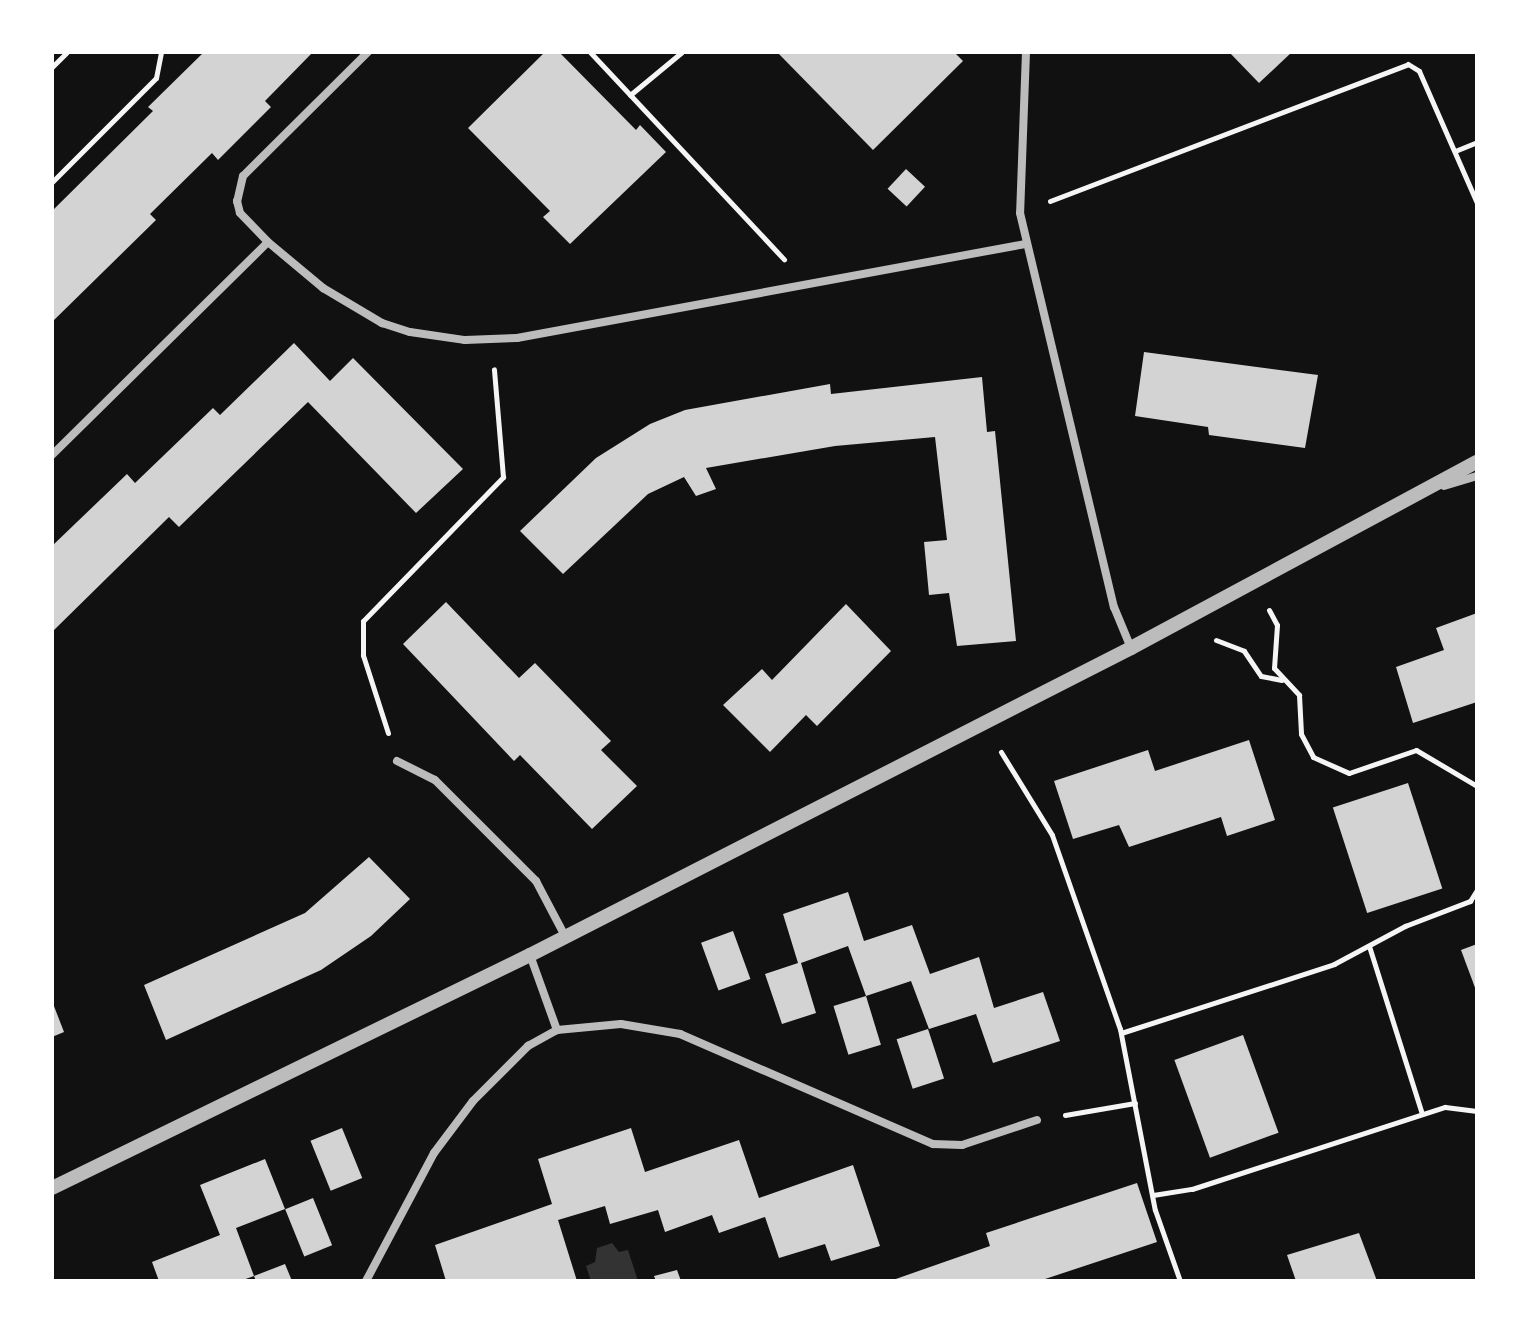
<!DOCTYPE html>
<style>
body{margin:0}
#map{position:relative;width:1529px;height:1333px;overflow:hidden;background:#111;font-family:"Alegreya Sans",sans-serif}
div>[style]{position:absolute}
[style*='--x']{left:calc(var(--x)*1px);top:calc(var(--y)*1px);width:calc(var(--w)*1px);rotate:calc(var(--a)*1deg)}
.water>*{inset:0;background:#333}
.building>*{inset:0;background:#d3d3d3;transform-origin:0 0}
.path>*{height:5px;margin:-2.5px;padding:0 2.5px;transform-origin:2.5px;border-radius:2.5px;background:#f5f5f5}
.minor>*{height:8px;margin:-4px;padding:0 4px;transform-origin:4px;border-radius:4px;background:#bcbcbc}
.tertiary>*{height:14px;margin:-7px;padding:0 7px;transform-origin:7px;border-radius:7px;background:#bcbcbc}
span{translate:-50% -50%;white-space:nowrap;text-align:center;line-height:1.15;-webkit-text-stroke:6px #fff;paint-order:stroke}
.frame{position:absolute;inset:0;border:54px solid #fff;pointer-events:none}
</style>
<div id="map">
<div class="water">
<div style="clip-path:polygon(612px 1243px,619px 1252px,628px 1250px,638px 1281px,591px 1281px,586px 1266px,595px 1262px,597px 1248px)"></div>
</div>
<div class="building">
<div style="clip-path:polygon(204px 52px,313px 52px,265px 101px,271px 107px,218px 160px,212px 153px,150px 214px,156px 220px,52px 322px,52px 211px,153px 111px,148px 107px)"></div>
<div style="clip-path:polygon(545px 52px,559px 52px,636px 130px,640px 125px,666px 152px,570px 244px,543px 217px,550px 211px,468px 128px)"></div>
<div style="clip-path:polygon(777px 52px,954px 52px,963px 61px,873px 150px)"></div>
<div style="clip-path:polygon(1229px 52px,1292px 52px,1259px 83px)"></div>
<div style="left:906px;top:169px;width:26px;height:27px;rotate:43deg"></div>
<div style="clip-path:polygon(294px 343px,330px 381px,353px 358px,463px 469px,416px 513px,308px 402px,179px 527px,169px 517px,52px 632px,52px 546px,127px 474px,135px 483px,213px 408px,220px 415px)"></div>
<div style="clip-path:polygon(1144px 352px,1318px 375px,1305px 448px,1209px 435px,1208px 427px,1135px 416px)"></div>
<div style="clip-path:polygon(982px 377px,987px 432px,995px 431px,1016px 641px,957px 646px,949px 593px,929px 595px,924px 542px,947px 540px,935px 437px,835px 446px,706px 468px,716px 489px,696px 496px,684px 477px,648px 494px,563px 574px,520px 531px,596px 458px,650px 424px,685px 410px,830px 384px,831px 394px)"></div>
<div style="clip-path:polygon(446px 602px,519px 678px,535px 663px,611px 741px,601px 750px,637px 786px,592px 829px,520px 755px,514px 761px,403px 644px)"></div>
<div style="clip-path:polygon(846px 604px,891px 651px,817px 726px,806px 715px,770px 752px,723px 705px,762px 669px,772px 680px)"></div>
<div style="clip-path:polygon(1477px 613px,1477px 702px,1413px 723px,1396px 667px,1444px 650px,1436px 628px)"></div>
<div style="clip-path:polygon(1249px 740px,1275px 820px,1227px 836px,1221px 817px,1129px 847px,1119px 825px,1073px 839px,1054px 781px,1148px 750px,1155px 771px)"></div>
<div style="left:1408px;top:783px;width:111px;height:79px;rotate:72deg"></div>
<div style="clip-path:polygon(369px 857px,410px 899px,371px 936px,321px 970px,166px 1040px,144px 985px,305px 913px)"></div>
<div style="clip-path:polygon(848px 892px,864px 941px,912px 925px,930px 974px,979px 957px,994px 1008px,1043px 992px,1060px 1041px,993px 1063px,976px 1014px,929px 1029px,911px 981px,866px 996px,848px 946px,801px 963px,816px 1013px,782px 1024px,765px 974px,798px 963px,783px 914px)"></div>
<div style="left:733px;top:931px;width:51px;height:34px;rotate:70deg"></div>
<div style="clip-path:polygon(1477px 944px,1477px 993px,1461px 950px)"></div>
<div style="left:866px;top:996px;width:51px;height:34px;rotate:73deg"></div>
<div style="clip-path:polygon(52px 1001px,64px 1032px,52px 1037px)"></div>
<div style="left:928px;top:1029px;width:52px;height:33px;rotate:72deg"></div>
<div style="left:1243px;top:1035px;width:104px;height:73px;rotate:70deg"></div>
<div style="left:342px;top:1128px;width:54px;height:34px;rotate:68deg"></div>
<div style="clip-path:polygon(631px 1128px,645px 1172px,739px 1140px,759px 1198px,853px 1165px,880px 1246px,831px 1261px,825px 1244px,779px 1258px,765px 1217px,719px 1233px,712px 1215px,665px 1232px,658px 1210px,610px 1224px,605px 1206px,558px 1220px,577px 1281px,446px 1281px,435px 1245px,552px 1204px,538px 1159px)"></div>
<div style="clip-path:polygon(265px 1159px,285px 1209px,236px 1228px,254px 1276px,240px 1281px,159px 1281px,152px 1262px,220px 1235px,200px 1185px)"></div>
<div style="clip-path:polygon(1137px 1183px,1157px 1242px,1039px 1281px,890px 1281px,990px 1246px,986px 1233px)"></div>
<div style="left:313px;top:1198px;width:51px;height:30px;rotate:68deg"></div>
<div style="clip-path:polygon(1359px 1233px,1377px 1281px,1296px 1281px,1287px 1255px)"></div>
<div style="clip-path:polygon(285px 1264px,292px 1281px,256px 1281px,254px 1276px)"></div>
<div style="clip-path:polygon(677px 1270px,681px 1281px,656px 1281px,654px 1276px)"></div>
</div>
<div class="path">
<div style="--x:590;--y:52;--w:284;--a:46.9"></div>
<div style="--x:52;--y:67;--w:21;--a:-45"></div>
<div style="--x:630;--y:95;--w:67;--a:-39.6"></div>
<div style="--x:1455;--y:151;--w:24;--a:-22"></div>
<div style="--x:52;--y:182;--w:147;--a:-45"></div>
<div style="--x:156;--y:78;--w:26;--a:-79"></div>
<div style="--x:1050;--y:201;--w:383;--a:-20.9"></div>
<div style="--x:1408;--y:64;--w:13;--a:32"></div>
<div style="--x:1419;--y:71;--w:144;--a:66.3"></div>
<div style="--x:1269;--y:610;--w:17;--a:62"></div>
<div style="--x:1277;--y:625;--w:43;--a:94"></div>
<div style="--x:1274;--y:668;--w:37;--a:47"></div>
<div style="--x:1299;--y:695;--w:39;--a:87"></div>
<div style="--x:1301;--y:734;--w:26;--a:62"></div>
<div style="--x:1313;--y:757;--w:39;--a:24"></div>
<div style="--x:1349;--y:773;--w:71;--a:-18.9"></div>
<div style="--x:1416;--y:750;--w:71;--a:30.5"></div>
<div style="--x:1216;--y:640;--w:30;--a:21"></div>
<div style="--x:1244;--y:651;--w:30;--a:56"></div>
<div style="--x:1261;--y:676;--w:21;--a:11"></div>
<div style="--x:388;--y:733;--w:82;--a:-107.8"></div>
<div style="--x:363;--y:655;--w:34;--a:-90"></div>
<div style="--x:363;--y:621;--w:201;--a:-45.8"></div>
<div style="--x:503;--y:477;--w:108;--a:-94.8"></div>
<div style="--x:1001;--y:752;--w:97;--a:58.4"></div>
<div style="--x:1052;--y:835;--w:206;--a:70.7"></div>
<div style="--x:1120;--y:1029;--w:184;--a:79.1"></div>
<div style="--x:1155;--y:1210;--w:75;--a:70.6"></div>
<div style="--x:1369;--y:946;--w:176;--a:72.5"></div>
<div style="--x:1121;--y:1033;--w:224;--a:-17.9"></div>
<div style="--x:1334;--y:964;--w:81;--a:-28.2"></div>
<div style="--x:1405;--y:926;--w:70;--a:-21"></div>
<div style="--x:1470;--y:901;--w:13;--a:-58"></div>
<div style="--x:1065;--y:1115;--w:71;--a:-9.7"></div>
<div style="--x:1153;--y:1195;--w:39;--a:-9"></div>
<div style="--x:1192;--y:1189;--w:266;--a:-18"></div>
<div style="--x:1445;--y:1107;--w:32;--a:7"></div>
</div>
<div class="minor">
<div style="--x:368;--y:52;--w:176;--a:135.2"></div>
<div style="--x:243;--y:176;--w:26;--a:103"></div>
<div style="--x:237;--y:201;--w:12;--a:76"></div>
<div style="--x:240;--y:213;--w:40;--a:46"></div>
<div style="--x:268;--y:242;--w:72;--a:39.9"></div>
<div style="--x:323;--y:288;--w:69;--a:30.7"></div>
<div style="--x:382;--y:323;--w:29;--a:18"></div>
<div style="--x:410;--y:332;--w:56;--a:8.3"></div>
<div style="--x:465;--y:340;--w:52;--a:-2.2"></div>
<div style="--x:517;--y:338;--w:517;--a:-10.48"></div>
<div style="--x:1026;--y:52;--w:161;--a:92.1"></div>
<div style="--x:1020;--y:213;--w:405;--a:76.6"></div>
<div style="--x:1114;--y:607;--w:44;--a:67.5"></div>
<div style="--x:52;--y:455;--w:303;--a:-44.6"></div>
<div style="--x:1444;--y:486;--w:34;--a:-17"></div>
<div style="--x:397;--y:761;--w:42;--a:26.6"></div>
<div style="--x:435;--y:780;--w:143;--a:45"></div>
<div style="--x:536;--y:881;--w:62;--a:62.2"></div>
<div style="--x:530;--y:955;--w:80;--a:70.2"></div>
<div style="--x:366;--y:1281;--w:145;--a:-62"></div>
<div style="--x:434;--y:1153;--w:65;--a:-53.1"></div>
<div style="--x:473;--y:1101;--w:78;--a:-45"></div>
<div style="--x:528;--y:1046;--w:33;--a:-29"></div>
<div style="--x:557;--y:1030;--w:64;--a:-5.4"></div>
<div style="--x:621;--y:1024;--w:60;--a:9.6"></div>
<div style="--x:680;--y:1034;--w:276;--a:23.5"></div>
<div style="--x:933;--y:1144;--w:29;--a:2"></div>
<div style="--x:962;--y:1145;--w:79;--a:-18.4"></div>
</div>
<div class="tertiary">
<div style="--x:52;--y:1188;--w:532;--a:-25.99"></div>
<div style="--x:530;--y:955;--w:675;--a:-27.06"></div>
<div style="--x:1131;--y:648;--w:393;--a:-28.3"></div>
</div>
<div class="frame"></div>
</div>
